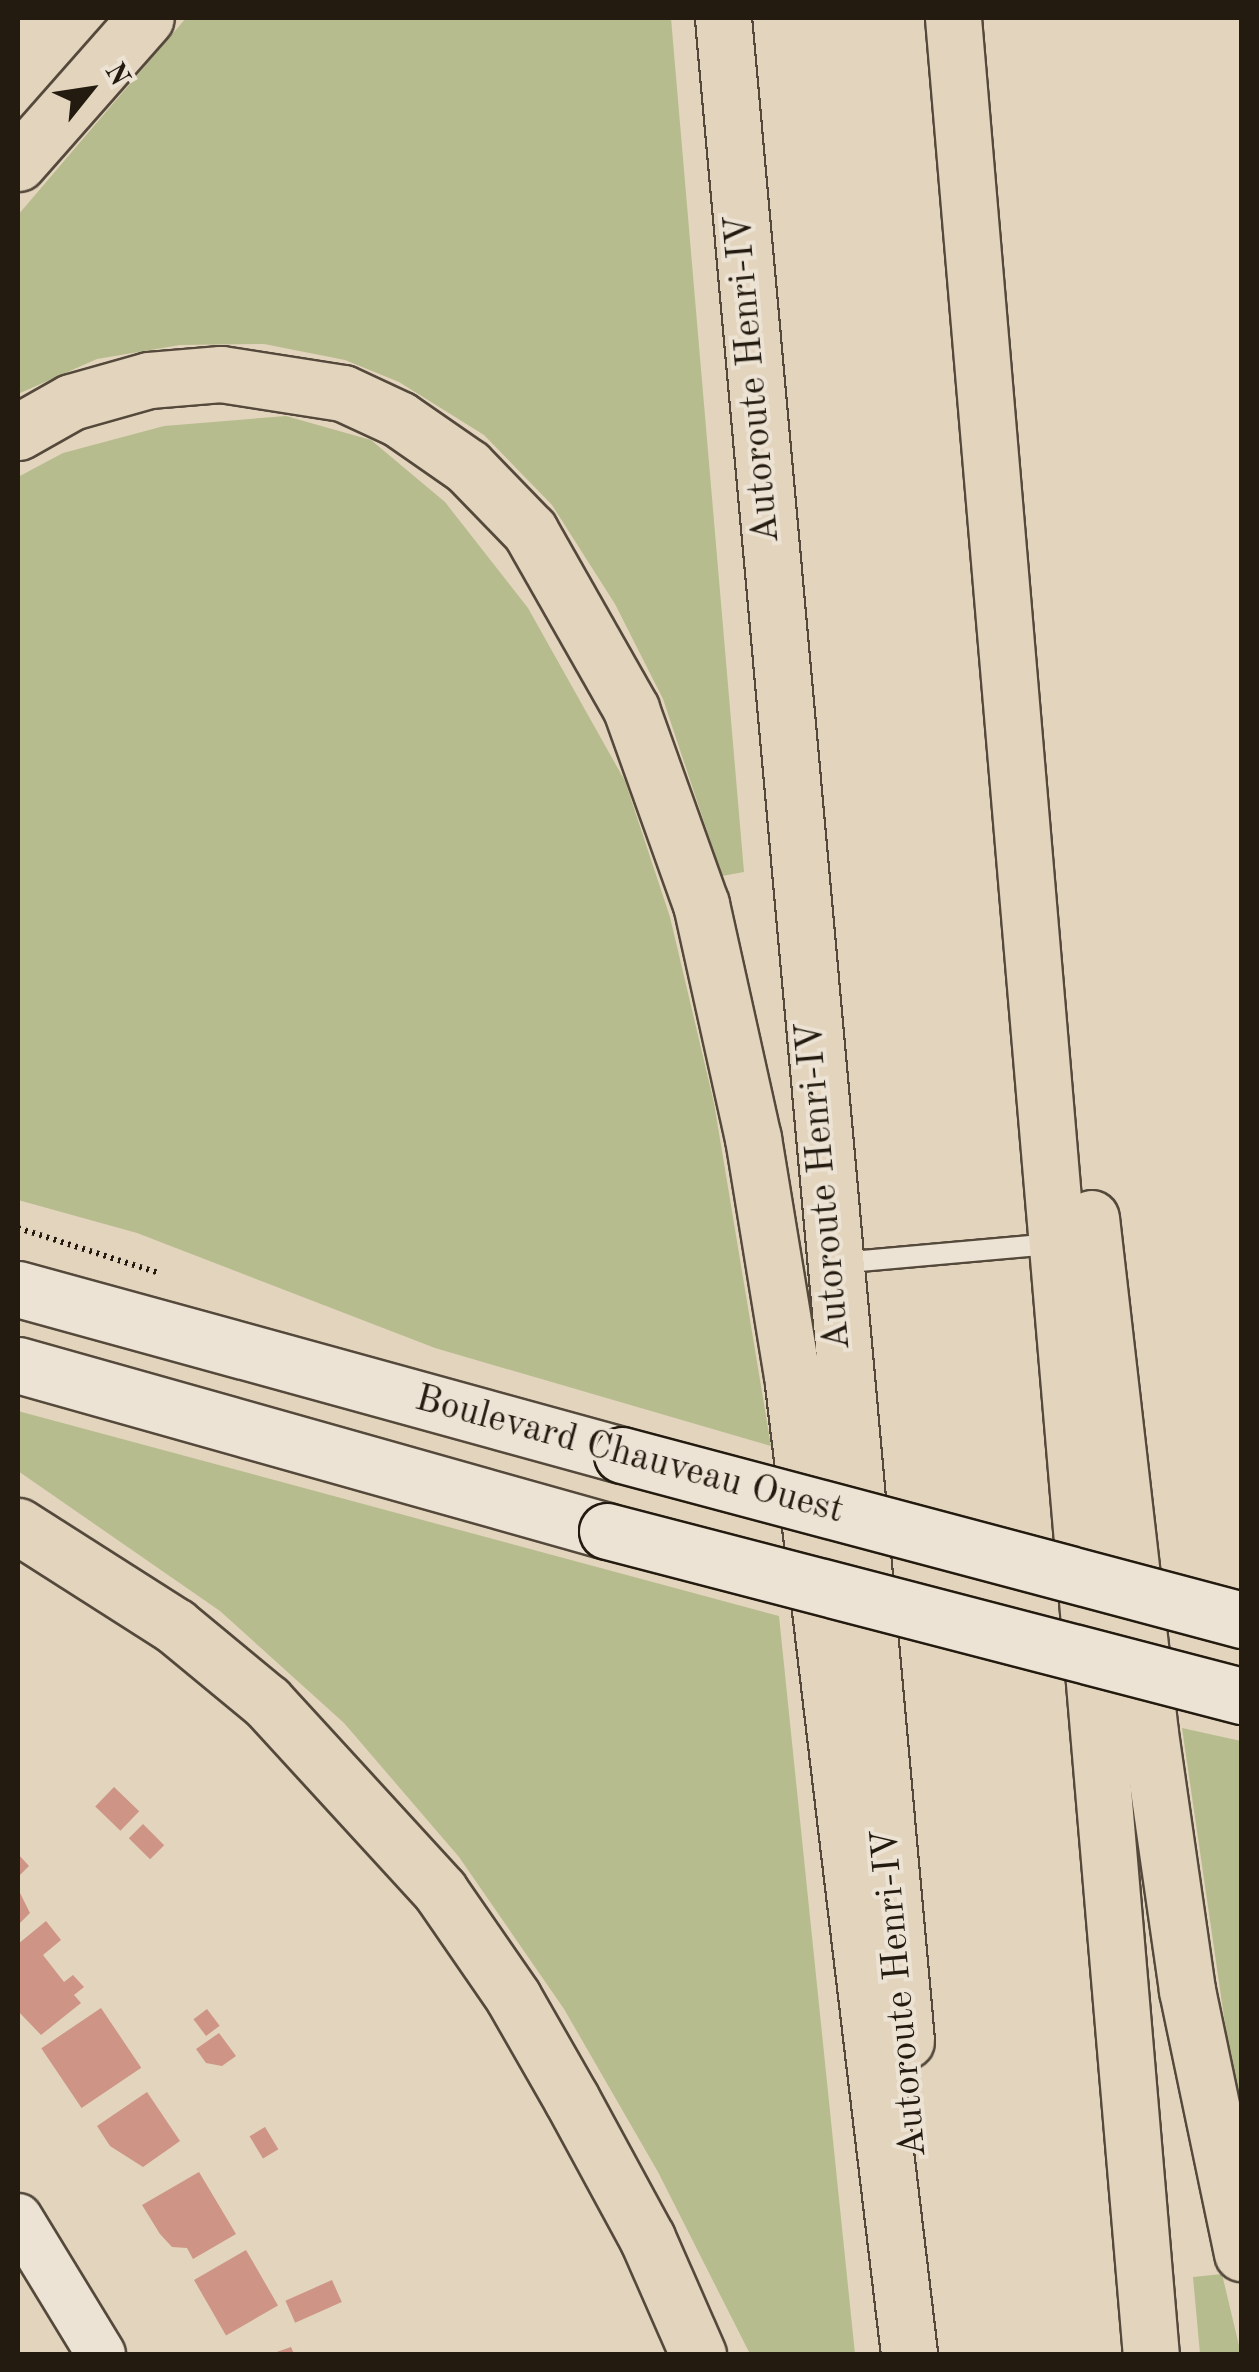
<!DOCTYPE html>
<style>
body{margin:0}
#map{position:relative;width:1259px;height:2372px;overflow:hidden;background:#e3d4bd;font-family:"Old Standard TT",serif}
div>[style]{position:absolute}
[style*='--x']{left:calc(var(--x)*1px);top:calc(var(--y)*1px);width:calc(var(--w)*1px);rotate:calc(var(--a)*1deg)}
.green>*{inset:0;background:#b7bc8e}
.building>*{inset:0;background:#ce9486;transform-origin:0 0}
.path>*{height:6px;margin-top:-3px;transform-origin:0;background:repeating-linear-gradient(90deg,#241b10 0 2.5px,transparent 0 7.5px)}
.roads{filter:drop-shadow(2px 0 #54493b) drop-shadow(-2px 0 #54493b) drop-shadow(0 2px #54493b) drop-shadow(0 -2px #54493b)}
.service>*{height:20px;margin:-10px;padding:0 10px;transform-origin:10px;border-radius:10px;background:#ede3d4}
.tertiary>*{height:48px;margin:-24px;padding:0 24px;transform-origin:24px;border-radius:24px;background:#ede3d4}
.secondary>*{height:55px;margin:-27.5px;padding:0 27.5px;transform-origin:27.5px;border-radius:27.5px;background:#ede3d4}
.motorway>*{height:55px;margin:-27.5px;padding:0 27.5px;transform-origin:27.5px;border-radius:27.5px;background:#e3d4bd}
.bridges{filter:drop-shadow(2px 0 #241b10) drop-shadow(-2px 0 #241b10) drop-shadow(0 2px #241b10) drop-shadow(0 -2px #241b10)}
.secondary-bridge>*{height:55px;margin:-27.5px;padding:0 27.5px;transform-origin:27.5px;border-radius:27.5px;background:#ede3d4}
span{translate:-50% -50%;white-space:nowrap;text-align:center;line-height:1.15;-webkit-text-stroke:8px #ede3d4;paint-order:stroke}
.street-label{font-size:38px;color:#241b10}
.frame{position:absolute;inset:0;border:20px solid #241b10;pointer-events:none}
.north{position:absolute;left:40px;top:40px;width:100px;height:100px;-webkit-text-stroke:8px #ede3d4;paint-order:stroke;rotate:60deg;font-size:28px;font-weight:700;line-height:40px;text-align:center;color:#241b10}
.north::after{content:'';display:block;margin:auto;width:35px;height:45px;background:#241b10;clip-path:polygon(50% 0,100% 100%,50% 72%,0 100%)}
</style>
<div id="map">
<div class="green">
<div style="clip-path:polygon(186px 18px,671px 18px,744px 872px,722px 876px,663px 699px,615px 604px,552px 505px,484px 435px,399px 382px,345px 360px,264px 344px,180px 345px,97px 359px,18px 394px,18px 215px)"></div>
<div style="clip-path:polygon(286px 416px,371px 440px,445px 502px,528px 608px,625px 781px,670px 917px,714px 1103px,771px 1446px,435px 1348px,137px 1233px,18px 1200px,18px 477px,63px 453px,164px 426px)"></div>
<div style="clip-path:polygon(18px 1411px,779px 1616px,855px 2354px,750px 2354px,658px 2172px,564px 2009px,459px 1857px,344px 1723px,220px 1611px,18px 1471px)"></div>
<div style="clip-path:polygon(1182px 1728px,1241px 1741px,1241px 2108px,1231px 2065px)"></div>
<div style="clip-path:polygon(1222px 2274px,1241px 2354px,1200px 2354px,1193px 2277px)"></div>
</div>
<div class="building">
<div style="left:114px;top:1787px;width:35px;height:27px;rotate:44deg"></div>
<div style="left:143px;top:1824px;width:30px;height:20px;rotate:45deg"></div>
<div style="clip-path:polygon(18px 1854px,29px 1866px,18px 1877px)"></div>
<div style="clip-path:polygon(20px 1893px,30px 1913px,18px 1925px,18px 1895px)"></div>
<div style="clip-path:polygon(46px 1921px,61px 1940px,43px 1955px,64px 1982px,73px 1975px,84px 1987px,74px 1995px,81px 2003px,41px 2035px,18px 2011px,18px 1944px)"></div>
<div style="left:101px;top:2008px;width:72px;height:72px;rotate:56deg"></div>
<div style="left:207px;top:2009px;width:21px;height:17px;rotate:53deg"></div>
<div style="clip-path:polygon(219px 2033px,236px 2056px,222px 2066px,206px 2063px,196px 2049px)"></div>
<div style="clip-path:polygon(147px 2092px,180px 2141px,143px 2167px,110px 2146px,97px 2126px)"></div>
<div style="left:265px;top:2127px;width:26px;height:18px;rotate:59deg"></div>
<div style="clip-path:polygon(199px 2172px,236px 2234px,193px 2259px,187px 2248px,172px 2247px,160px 2234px,142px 2205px)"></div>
<div style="left:246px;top:2250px;width:64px;height:60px;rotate:60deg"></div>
<div style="left:332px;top:2280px;width:24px;height:51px;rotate:66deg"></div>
<div style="clip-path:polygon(291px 2347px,294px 2354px,271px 2354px)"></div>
</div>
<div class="path">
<div style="--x:18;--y:1228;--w:148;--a:17.7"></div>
</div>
<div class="roads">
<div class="service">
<div style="--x:839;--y:1263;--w:216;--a:-5.1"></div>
</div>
<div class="tertiary">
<div style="--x:18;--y:2218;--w:159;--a:58.6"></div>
</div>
<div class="secondary">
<div style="--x:18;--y:1289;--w:626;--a:15.37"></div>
<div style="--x:18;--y:1365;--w:612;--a:15.74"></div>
</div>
<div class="motorway">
<div style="--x:723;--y:18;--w:2031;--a:84.83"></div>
<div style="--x:953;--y:18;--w:2344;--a:85.16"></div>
<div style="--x:18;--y:163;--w:193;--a:-48.6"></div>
<div style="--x:18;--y:432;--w:61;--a:-29.5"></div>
<div style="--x:71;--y:402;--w:81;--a:-15.8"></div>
<div style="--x:149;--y:380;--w:72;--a:-4.8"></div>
<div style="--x:221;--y:374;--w:123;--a:8.9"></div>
<div style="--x:343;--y:393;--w:62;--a:24.9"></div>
<div style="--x:399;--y:419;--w:84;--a:34.8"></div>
<div style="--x:468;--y:467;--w:89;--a:45.9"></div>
<div style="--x:530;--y:531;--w:205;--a:60.4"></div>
<div style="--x:631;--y:709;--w:207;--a:70.3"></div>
<div style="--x:701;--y:904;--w:240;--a:77.5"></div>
<div style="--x:753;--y:1138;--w:240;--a:80.7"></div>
<div style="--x:792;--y:1375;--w:986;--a:83.18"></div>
<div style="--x:1091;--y:1218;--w:518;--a:83.46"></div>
<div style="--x:1150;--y:1733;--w:260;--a:81.8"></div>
<div style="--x:1187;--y:1990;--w:269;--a:78.2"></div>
<div style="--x:18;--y:1526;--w:186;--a:32.5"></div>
<div style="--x:175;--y:1626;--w:119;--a:39.6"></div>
<div style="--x:267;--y:1702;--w:256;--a:47.5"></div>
<div style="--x:440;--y:1891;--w:129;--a:55.4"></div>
<div style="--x:513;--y:1997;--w:119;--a:60.2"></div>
<div style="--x:572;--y:2100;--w:157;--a:61.5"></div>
<div style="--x:647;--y:2238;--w:127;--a:66.3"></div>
</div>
</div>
<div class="bridges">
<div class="secondary-bridge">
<div style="--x:622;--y:1455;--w:642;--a:14.9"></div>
<div style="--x:607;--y:1531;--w:656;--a:14.57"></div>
</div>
</div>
<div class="street-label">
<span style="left:754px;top:379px;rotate:-95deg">Autoroute Henri-IV</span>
<span style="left:825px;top:1186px;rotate:-95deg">Autoroute Henri-IV</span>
<span style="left:629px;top:1456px;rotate:15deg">Boulevard Chauveau Ouest</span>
<span style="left:901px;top:1993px;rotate:-95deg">Autoroute Henri-IV</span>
</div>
<div class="frame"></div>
<div class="north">N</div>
</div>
